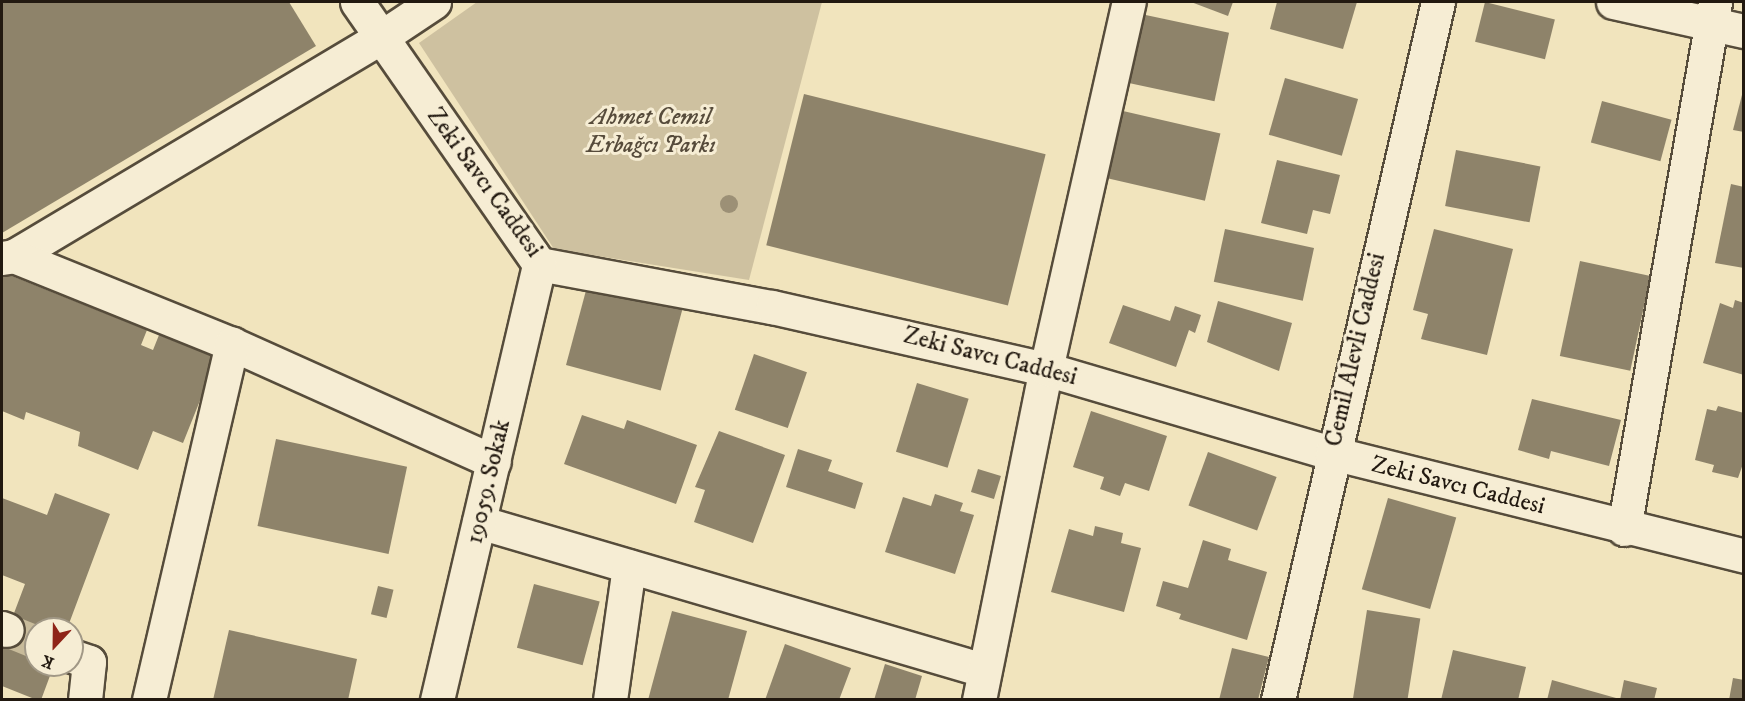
<!DOCTYPE html>
<meta charset="utf-8">
<style>
body{margin:0}
#map{position:relative;width:1745px;height:701px;overflow:hidden;background:#f1e4bd;font-family:"IM FELL DW Pica",serif}
div>[style]{position:absolute}
[style*='--x']{left:calc(var(--x)*1px);top:calc(var(--y)*1px);width:calc(var(--w)*1px);rotate:calc(var(--a)*1deg)}
.green>*{inset:0;background:#cec1a0}
.building>*{inset:0;background:#8e836a;transform-origin:0 0}
.minor-tunnel>*{height:33px;margin-top:-16.5px;transform-origin:0;background:repeating-linear-gradient(90deg,#c8bb9a 0 33px,transparent 0 49px)}
.roads{filter:drop-shadow(2px 0 #564c3b) drop-shadow(-2px 0 #564c3b) drop-shadow(0 2px #564c3b) drop-shadow(0 -2px #564c3b)}
.minor>*{height:33px;margin:-16.5px;padding:0 16.5px;transform-origin:16.5px;border-radius:16.5px;background:#f6edd4}
.trees>*{width:18px;height:18px;margin:-9px;border-radius:50%;background:#9c9076}
span{translate:-50% -50%;white-space:nowrap;text-align:center;line-height:1.15;-webkit-text-stroke:6px #f6edd4;paint-order:stroke}
.park-label{font-size:24px;color:#564b3b;font-style:italic}
.street-label{font-size:24px;color:#221910}
.frame{position:absolute;inset:0;border:3px solid #221910;pointer-events:none}
.north{position:absolute;left:24px;top:617px;width:60px;height:60px;box-sizing:border-box;background:#f6edd4;border:2px solid #a19886;border-radius:50%;rotate:202deg;font-size:16px;font-weight:700;line-height:24px;text-align:center;color:#221910}
.north::after{content:'';display:block;margin:auto;width:21px;height:27px;background:#8f2418;clip-path:polygon(50% 0,100% 100%,50% 72%,0 100%)}
</style>
<div id="map">
<div class="green">
<div style="clip-path:polygon(477px 2px,822px 2px,749px 280px,554px 249px,419px 43px)"></div>
</div>
<div class="building">
<div style="clip-path:polygon(2px 2px,289px 2px,316px 46px,2px 233px)"></div>
<div style="clip-path:polygon(1191px 2px,1233px 2px,1228px 16px)"></div>
<div style="clip-path:polygon(1277px 2px,1357px 2px,1343px 49px,1270px 29px)"></div>
<div style="left:1485px;top:2px;width:72px;height:41px;rotate:14deg"></div>
<div style="left:1141px;top:14px;width:90px;height:70px;rotate:12deg"></div>
<div style="left:1285px;top:78px;width:76px;height:59px;rotate:16deg"></div>
<div style="clip-path:polygon(1743px 91px,1744px 91px,1744px 132px,1733px 130px)"></div>
<div style="left:804px;top:94px;width:249px;height:156px;rotate:14deg"></div>
<div style="left:1602px;top:101px;width:72px;height:43px;rotate:15deg"></div>
<div style="left:1123px;top:111px;width:100px;height:69px;rotate:13deg"></div>
<div style="left:1456px;top:150px;width:86px;height:57px;rotate:11deg"></div>
<div style="clip-path:polygon(1277px 160px,1340px 175px,1330px 214px,1313px 210px,1307px 234px,1261px 223px)"></div>
<div style="clip-path:polygon(1731px 184px,1744px 187px,1744px 268px,1715px 263px)"></div>
<div style="left:1225px;top:229px;width:91px;height:54px;rotate:12deg"></div>
<div style="clip-path:polygon(1434px 229px,1513px 249px,1487px 355px,1421px 339px,1428px 314px,1413px 310px)"></div>
<div style="left:1580px;top:261px;width:72px;height:97px;rotate:12deg"></div>
<div style="clip-path:polygon(2px 272px,147px 330px,141px 345px,153px 350px,159px 335px,217px 358px,183px 443px,153px 431px,138px 470px,78px 446px,80px 432px,26px 412px,24px 420px,2px 411px)"></div>
<div style="left:588px;top:283px;width:98px;height:85px;rotate:15deg"></div>
<div style="clip-path:polygon(1735px 300px,1744px 303px,1744px 375px,1703px 363px,1720px 303px,1733px 308px)"></div>
<div style="clip-path:polygon(1218px 301px,1292px 323px,1279px 371px,1207px 342px)"></div>
<div style="clip-path:polygon(1123px 305px,1170px 321px,1175px 306px,1201px 315px,1195px 333px,1189px 330px,1176px 367px,1109px 343px)"></div>
<div style="left:754px;top:354px;width:56px;height:59px;rotate:19deg"></div>
<div style="left:917px;top:383px;width:54px;height:72px;rotate:17deg"></div>
<div style="clip-path:polygon(1532px 399px,1621px 420px,1609px 466px,1551px 451px,1549px 459px,1518px 450px)"></div>
<div style="clip-path:polygon(1718px 406px,1744px 413px,1744px 461px,1738px 478px,1712px 472px,1714px 465px,1695px 460px,1707px 409px,1716px 411px)"></div>
<div style="clip-path:polygon(1091px 411px,1167px 436px,1149px 491px,1125px 483px,1120px 496px,1100px 489px,1104px 477px,1073px 467px)"></div>
<div style="clip-path:polygon(582px 415px,624px 429px,627px 420px,697px 445px,676px 504px,564px 464px)"></div>
<div style="clip-path:polygon(719px 431px,785px 455px,753px 543px,694px 522px,705px 490px,695px 487px)"></div>
<div style="left:276px;top:439px;width:134px;height:89px;rotate:12deg"></div>
<div style="clip-path:polygon(798px 449px,832px 460px,828px 471px,863px 483px,855px 509px,786px 487px)"></div>
<div style="left:1208px;top:452px;width:73px;height:57px;rotate:20deg"></div>
<div style="left:978px;top:469px;width:24px;height:24px;rotate:17deg"></div>
<div style="clip-path:polygon(55px 493px,110px 514px,67px 629px,36px 629px,36px 665px,54px 665px,41px 700px,37px 700px,2px 686px,2px 645px,25px 584px,2px 575px,2px 498px,47px 515px)"></div>
<div style="clip-path:polygon(935px 494px,963px 503px,960px 511px,974px 515px,955px 574px,885px 552px,903px 497px,931px 506px)"></div>
<div style="left:1388px;top:498px;width:71px;height:95px;rotate:16deg"></div>
<div style="clip-path:polygon(1095px 526px,1123px 533px,1121px 543px,1141px 548px,1124px 612px,1051px 592px,1069px 529px,1093px 536px)"></div>
<div style="clip-path:polygon(1203px 540px,1231px 549px,1228px 560px,1267px 572px,1247px 640px,1179px 619px,1181px 614px,1156px 606px,1163px 581px,1188px 588px)"></div>
<div style="left:534px;top:584px;width:68px;height:66px;rotate:15deg"></div>
<div style="left:378px;top:586px;width:16px;height:29px;rotate:14deg"></div>
<div style="left:1367px;top:610px;width:54px;height:91px;rotate:9deg"></div>
<div style="clip-path:polygon(672px 611px,747px 631px,728px 700px,648px 700px)"></div>
<div style="clip-path:polygon(229px 630px,357px 659px,348px 700px,213px 700px)"></div>
<div style="clip-path:polygon(785px 644px,851px 668px,839px 700px,765px 700px)"></div>
<div style="clip-path:polygon(1232px 648px,1269px 657px,1258px 700px,1219px 700px)"></div>
<div style="clip-path:polygon(1453px 650px,1526px 667px,1518px 700px,1441px 700px)"></div>
<div style="clip-path:polygon(885px 664px,922px 676px,915px 700px,874px 700px)"></div>
<div style="clip-path:polygon(1733px 678px,1744px 680px,1744px 700px,1729px 700px)"></div>
<div style="clip-path:polygon(1552px 680px,1616px 698px,1616px 700px,1547px 700px)"></div>
<div style="clip-path:polygon(1624px 680px,1657px 688px,1654px 700px,1620px 700px)"></div>
</div>
<div class="minor-tunnel">
<div style="--x:7;--y:630;--w:31;--a:22"></div>
</div>
<div class="roads">
<div class="minor">
<div style="--x:357;--y:2;--w:319;--a:55.2"></div>
<div style="--x:539;--y:264;--w:237;--a:10.5"></div>
<div style="--x:772;--y:307;--w:281;--a:12.8"></div>
<div style="--x:1046;--y:369;--w:298;--a:16.4"></div>
<div style="--x:1332;--y:453;--w:425;--a:14"></div>
<div style="--x:1613;--y:2;--w:134;--a:12.5"></div>
<div style="--x:14;--y:256;--w:426;--a:-30.8"></div>
<div style="--x:380;--y:38;--w:65;--a:-33.7"></div>
<div style="--x:2;--y:258;--w:12;--a:-9"></div>
<div style="--x:14;--y:256;--w:235;--a:22"></div>
<div style="--x:232;--y:344;--w:287;--a:24.2"></div>
<div style="--x:479;--y:522;--w:525;--a:16.36"></div>
<div style="--x:1624;--y:529;--w:535;--a:-80.2"></div>
<div style="--x:2;--y:628;--w:5;--a:22"></div>
<div style="--x:72;--y:656;--w:18;--a:19"></div>
<div style="--x:89;--y:662;--w:38;--a:96"></div>
<div style="--x:149;--y:700;--w:366;--a:-76.9"></div>
<div style="--x:437;--y:700;--w:448;--a:-76.8"></div>
<div style="--x:610;--y:700;--w:135;--a:-81.9"></div>
<div style="--x:979;--y:700;--w:338;--a:-78.6"></div>
<div style="--x:1046;--y:369;--w:376;--a:-77.3"></div>
<div style="--x:1278;--y:700;--w:716;--a:-77.09"></div>
</div>
</div>
<div class="trees">
<div style="left:729px;top:204px"></div>
</div>
<div class="park-label">
<span style="left:651px;top:132px">Ahmet Cemil<br>Erbağcı Parkı</span>
</div>
<div class="street-label">
<span style="left:484px;top:183px;rotate:54deg">Zeki Savcı Caddesi</span>
<span style="left:1356px;top:350px;rotate:-77deg">Cemil Alevli Caddesi</span>
<span style="left:990px;top:357px;rotate:14deg">Zeki Savcı Caddesi</span>
<span style="left:489px;top:482px;rotate:-77deg">19059. Sokak</span>
<span style="left:1458px;top:486px;rotate:14deg">Zeki Savcı Caddesi</span>
</div>
<div class="frame"></div>
<div class="north">K</div>
</div>
